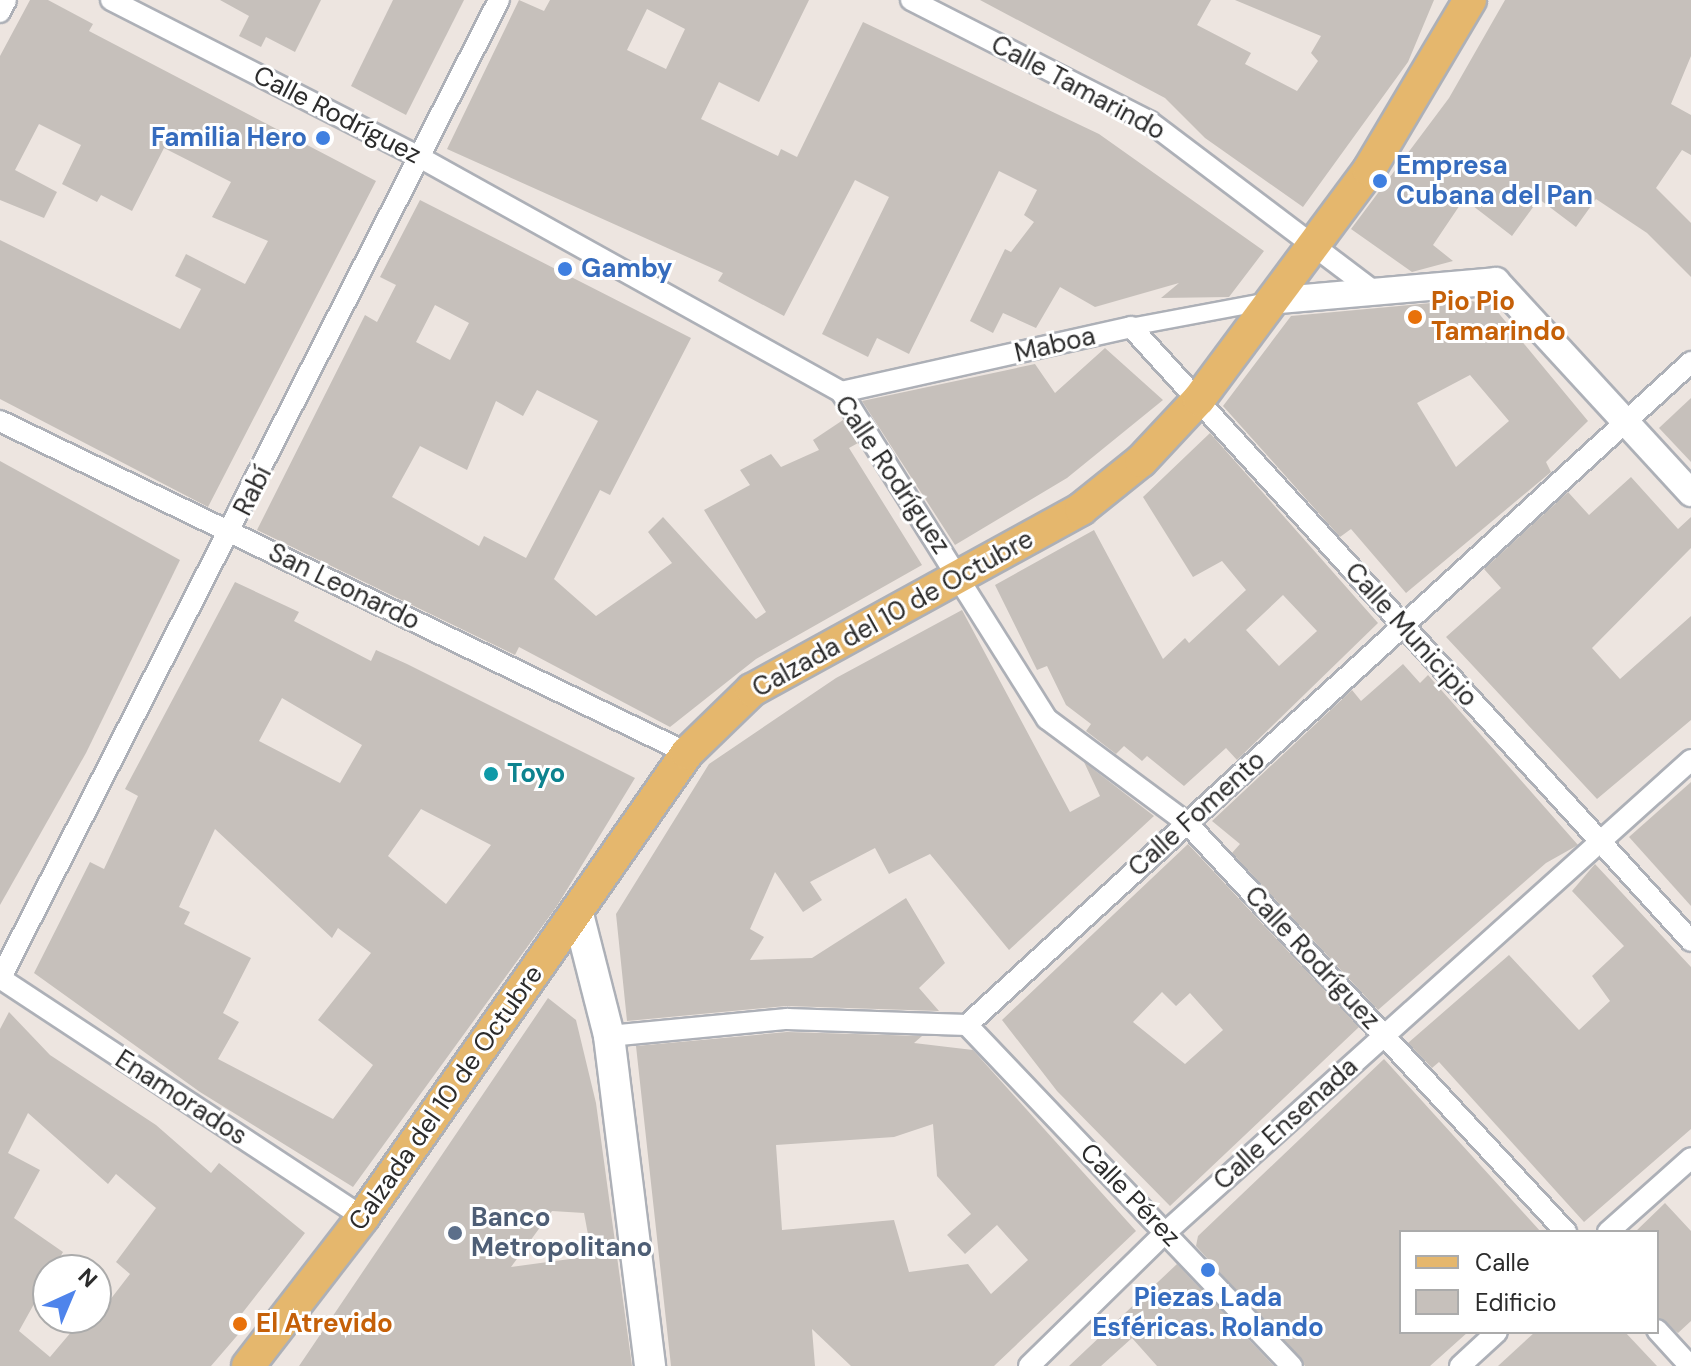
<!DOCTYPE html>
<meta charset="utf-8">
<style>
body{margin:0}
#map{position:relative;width:1691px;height:1366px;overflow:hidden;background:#ede5e0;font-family:"DM Sans",sans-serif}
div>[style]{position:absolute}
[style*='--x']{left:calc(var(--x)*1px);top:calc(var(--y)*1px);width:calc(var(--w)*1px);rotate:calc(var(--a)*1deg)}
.building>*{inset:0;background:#c6c0bb}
.roads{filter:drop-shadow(2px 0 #adb0b7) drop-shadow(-2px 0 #adb0b7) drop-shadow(0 2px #adb0b7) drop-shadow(0 -2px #adb0b7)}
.pedestrian>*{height:16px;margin:-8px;padding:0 8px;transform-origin:8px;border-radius:8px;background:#fff}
.minor>*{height:20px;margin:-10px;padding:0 10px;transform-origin:10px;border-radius:10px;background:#fff}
.tertiary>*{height:26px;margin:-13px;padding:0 13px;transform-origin:13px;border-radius:13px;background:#fff}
.secondary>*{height:30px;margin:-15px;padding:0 15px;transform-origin:15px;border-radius:15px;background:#fff}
.primary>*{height:32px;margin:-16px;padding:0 16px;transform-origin:16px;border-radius:16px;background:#e5b76d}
.dots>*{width:22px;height:22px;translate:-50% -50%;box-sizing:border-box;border:4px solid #fff;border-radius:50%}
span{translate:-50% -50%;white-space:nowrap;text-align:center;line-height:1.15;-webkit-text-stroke:6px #fff;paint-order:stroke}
.street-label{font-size:26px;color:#2c2c2c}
.shop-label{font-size:26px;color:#366cbe;font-weight:700}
.right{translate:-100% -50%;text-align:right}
.left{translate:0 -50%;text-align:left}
.food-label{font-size:26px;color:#c56008;font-weight:700}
.culture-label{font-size:26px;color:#0d838f;font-weight:700}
.service-label{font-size:26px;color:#4e5e75;font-weight:700}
.legend{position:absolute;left:1399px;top:1230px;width:260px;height:104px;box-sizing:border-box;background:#fff;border:2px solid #ababab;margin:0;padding:10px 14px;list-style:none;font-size:24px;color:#2c2c2c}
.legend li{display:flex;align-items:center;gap:16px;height:40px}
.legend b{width:40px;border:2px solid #ababab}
.north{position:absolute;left:32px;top:1254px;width:80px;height:80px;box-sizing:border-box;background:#fff;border:2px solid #ababab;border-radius:50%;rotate:44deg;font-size:22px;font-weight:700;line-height:32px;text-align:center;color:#2c2c2c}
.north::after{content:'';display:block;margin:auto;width:28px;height:36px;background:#4f84eb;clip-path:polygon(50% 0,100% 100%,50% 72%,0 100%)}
</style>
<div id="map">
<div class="building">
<div style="clip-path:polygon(30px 0,48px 0,93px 24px,89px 31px,376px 181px,208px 507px,0 399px,0 240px,180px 329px,201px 289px,175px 276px,186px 254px,245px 284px,268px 241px,212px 217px,231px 182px,164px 148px,132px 211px,101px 195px,97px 202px,62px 184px,81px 145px,39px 124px,15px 170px,57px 192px,44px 218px,0 200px,0 56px)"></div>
<div style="clip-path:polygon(220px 0,321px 0,295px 52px,266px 37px,261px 47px,239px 36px,249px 16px)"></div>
<div style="clip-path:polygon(393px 0,464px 0,406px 115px,351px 86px)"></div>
<div style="clip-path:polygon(evenodd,519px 0,544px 11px,550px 0,809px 0,759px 102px,719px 82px,701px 119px,778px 156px,781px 149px,797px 157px,863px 22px,1099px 134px,1264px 251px,1229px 297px,1161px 298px,1179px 283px,1095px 307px,1060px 287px,1036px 328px,1003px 313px,993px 333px,970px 321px,1005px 249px,1011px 252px,1034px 222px,1024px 215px,1037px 190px,999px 171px,909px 354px,877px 338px,868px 357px,822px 334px,889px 197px,855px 180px,784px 316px,718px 281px,723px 273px,447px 149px,519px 0,647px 9px,685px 29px,666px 69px,627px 50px,647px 9px)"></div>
<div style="clip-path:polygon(980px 0,1211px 0,1197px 25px,1251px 53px,1245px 64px,1297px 91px,1318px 61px,1311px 53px,1321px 36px,1235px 0,1434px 0,1408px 62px,1303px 207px,1205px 138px,1165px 98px)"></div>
<div style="clip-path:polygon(1505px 0,1691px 0,1691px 56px,1671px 104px,1691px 115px,1691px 155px,1682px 150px,1656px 188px,1691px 223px,1691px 277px,1647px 233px,1596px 199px,1576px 227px,1539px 199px,1512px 236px,1464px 199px,1433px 245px,1453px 261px,1412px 272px,1351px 229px,1449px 98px)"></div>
<div style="clip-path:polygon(evenodd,420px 200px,691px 338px,610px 495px,600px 490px,554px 579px,596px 616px,672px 563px,648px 532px,663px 517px,756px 619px,766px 612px,704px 510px,750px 485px,740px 470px,771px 454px,781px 467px,819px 450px,813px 440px,843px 420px,858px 443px,849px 448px,922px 565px,756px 659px,670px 727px,519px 647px,515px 655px,257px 530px,365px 315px,377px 322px,396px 285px,380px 277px,420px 200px,435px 305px,469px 323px,450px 360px,416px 342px,435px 305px,420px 200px,537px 390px,598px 421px,526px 558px,484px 536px,479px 546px,392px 497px,420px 446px,467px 470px,496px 401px,523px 416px,537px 390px)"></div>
<div style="clip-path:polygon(evenodd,1464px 300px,1491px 304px,1588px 421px,1546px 462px,1551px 472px,1406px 593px,1351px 529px,1340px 537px,1223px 406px,1291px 316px,1464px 300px,1470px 375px,1509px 421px,1456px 467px,1417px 403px,1470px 375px)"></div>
<div style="clip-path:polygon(1105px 348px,1163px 400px,1067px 478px,955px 545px,862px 401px,1035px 364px,1055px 393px)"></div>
<div style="clip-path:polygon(1691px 398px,1691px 462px,1659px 428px)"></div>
<div style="clip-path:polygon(evenodd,1210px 433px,1378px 623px,1237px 760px,1226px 748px,1184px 786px,1147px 756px,1142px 761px,1124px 746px,1116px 754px,1086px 731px,1091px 724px,1066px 705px,1047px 666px,1037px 670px,995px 585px,1094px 530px,1163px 659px,1185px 638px,1189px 643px,1246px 590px,1222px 561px,1193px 577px,1143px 497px,1210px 433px,1283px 595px,1317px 631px,1279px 666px,1246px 630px,1283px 595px)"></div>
<div style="clip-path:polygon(0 461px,180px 560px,86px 753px,0 905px)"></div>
<div style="clip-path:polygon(1631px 477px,1678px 529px,1691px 517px,1691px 548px,1592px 648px,1620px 679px,1691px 616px,1691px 720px,1597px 799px,1446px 637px,1501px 588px,1484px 569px,1568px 492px,1589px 515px)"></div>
<div style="clip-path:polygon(evenodd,235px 582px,299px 612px,294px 621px,371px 661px,376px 650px,407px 664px,635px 778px,557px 906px,353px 1187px,200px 1092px,34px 973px,90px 862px,104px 869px,138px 796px,125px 789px,235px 582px,282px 698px,362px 745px,340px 783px,259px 741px,282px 698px,235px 582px,421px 809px,491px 845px,446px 904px,388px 856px,421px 809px,235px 582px,215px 829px,332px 938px,338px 928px,371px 953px,318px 1020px,373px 1065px,333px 1119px,218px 1059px,239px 1022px,223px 1013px,251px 958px,184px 924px,190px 912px,179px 907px,215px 829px)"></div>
<div style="clip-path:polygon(962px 610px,1070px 812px,1100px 796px,1084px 762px,1154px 816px,1009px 950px,930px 854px,889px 874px,875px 848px,810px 882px,822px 900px,803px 912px,775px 872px,750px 929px,764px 937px,750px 960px,812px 958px,906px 898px,945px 963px,919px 988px,939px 1011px,786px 1006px,627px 1021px,616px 914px,709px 764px,836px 678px)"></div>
<div style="clip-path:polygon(1403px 664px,1420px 683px,1428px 675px,1578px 845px,1546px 863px,1378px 1010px,1232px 853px,1240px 844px,1212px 821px,1352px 690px,1361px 701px)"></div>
<div style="clip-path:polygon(1691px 782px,1691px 906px,1629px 837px)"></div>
<div style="clip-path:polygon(evenodd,1188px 844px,1359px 1027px,1170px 1206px,1057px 1091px,1002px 1020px,1188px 844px,1162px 992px,1176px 1006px,1190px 993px,1223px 1030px,1185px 1064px,1133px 1022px,1162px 992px)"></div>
<div style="clip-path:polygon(1595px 864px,1691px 967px,1691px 1129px,1584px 1222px,1439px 1062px,1432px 1068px,1408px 1043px,1509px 955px,1579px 1030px,1610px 1001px,1592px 976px,1624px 946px,1572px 891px)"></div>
<div style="clip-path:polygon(evenodd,548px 998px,576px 1020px,596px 1103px,632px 1366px,299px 1366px,548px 998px,552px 1211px,584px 1213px,592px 1256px,511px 1267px,552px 1211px)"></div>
<div style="clip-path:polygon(evenodd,9px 1012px,50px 1055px,156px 1125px,211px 1173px,219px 1163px,305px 1233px,240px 1316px,248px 1323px,211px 1366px,0 1366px,0 1029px,9px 1012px,28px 1113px,108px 1184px,116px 1174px,156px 1208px,116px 1262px,130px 1274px,96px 1318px,83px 1318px,50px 1357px,19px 1331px,63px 1252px,14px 1218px,40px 1170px,8px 1153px,28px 1113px)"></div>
<div style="clip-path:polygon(evenodd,787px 1032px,922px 1036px,914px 1043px,973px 1050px,1136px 1231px,994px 1366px,851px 1366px,812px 1329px,815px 1366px,671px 1366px,636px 1046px,787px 1032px,933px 1124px,937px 1176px,971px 1214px,947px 1235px,965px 1254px,997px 1225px,1028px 1260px,991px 1294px,968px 1264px,909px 1272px,894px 1220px,782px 1230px,776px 1145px,894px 1137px,933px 1124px)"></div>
<div style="clip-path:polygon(1384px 1059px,1541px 1232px,1401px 1232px,1401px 1332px,1468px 1332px,1430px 1366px,1305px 1366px,1196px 1246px,1198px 1236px)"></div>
<div style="clip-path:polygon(1665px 1203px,1691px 1231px,1691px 1321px,1678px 1333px,1657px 1317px,1657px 1232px,1635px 1232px)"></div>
<div style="clip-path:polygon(1177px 1264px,1274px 1366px,1157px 1366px,1132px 1338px,1101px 1366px,1069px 1366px)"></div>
<div style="clip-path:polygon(1535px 1332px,1625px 1332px,1657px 1366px,1498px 1366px)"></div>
</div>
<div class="roads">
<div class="pedestrian">
<div style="--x:1131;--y:327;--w:140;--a:-10.7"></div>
</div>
<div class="minor">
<div style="--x:111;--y:0;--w:348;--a:27"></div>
<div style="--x:421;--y:158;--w:481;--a:29.1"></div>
<div style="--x:841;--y:392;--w:386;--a:57.8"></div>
<div style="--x:1047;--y:719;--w:174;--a:36.6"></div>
<div style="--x:1187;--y:823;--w:558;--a:47.18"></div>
<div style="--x:911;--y:0;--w:268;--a:27"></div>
<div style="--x:1150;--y:122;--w:278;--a:37.1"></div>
<div style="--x:0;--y:12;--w:13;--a:-63"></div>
<div style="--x:841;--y:392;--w:297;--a:-12.6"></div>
<div style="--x:1131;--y:327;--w:831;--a:47.63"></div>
<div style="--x:0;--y:421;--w:763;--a:25.79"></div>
<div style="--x:0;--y:978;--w:435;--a:33.4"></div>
<div style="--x:0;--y:979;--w:1099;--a:-62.99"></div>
<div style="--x:967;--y:1025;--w:471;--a:46.4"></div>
<div style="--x:609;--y:1036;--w:179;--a:-5.5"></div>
<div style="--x:787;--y:1019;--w:180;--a:1.9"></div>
<div style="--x:967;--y:1025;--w:982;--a:-42.48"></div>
<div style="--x:1608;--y:1232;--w:111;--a:-41.7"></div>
<div style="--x:1657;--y:1330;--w:49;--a:47.5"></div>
<div style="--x:1029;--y:1366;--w:192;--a:-44.4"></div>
<div style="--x:1166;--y:1232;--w:706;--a:-41.96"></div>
<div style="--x:1460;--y:1366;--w:50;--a:-42.6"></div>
</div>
<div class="tertiary">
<div style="--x:1269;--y:301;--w:228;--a:-5"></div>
<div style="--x:1496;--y:281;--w:288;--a:47.4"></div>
</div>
<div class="secondary">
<div style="--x:578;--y:914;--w:126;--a:75.7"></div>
<div style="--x:609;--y:1036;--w:333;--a:82.9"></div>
</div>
<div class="primary">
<div style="--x:248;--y:1366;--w:188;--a:-52.3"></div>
<div style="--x:363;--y:1217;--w:566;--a:-55.07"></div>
<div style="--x:687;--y:753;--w:91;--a:-44.1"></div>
<div style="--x:752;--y:690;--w:376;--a:-28.8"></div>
<div style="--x:1081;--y:509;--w:77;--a:-38.7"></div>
<div style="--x:1141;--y:461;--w:85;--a:-46.9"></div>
<div style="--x:1199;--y:399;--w:285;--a:-53.4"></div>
<div style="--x:1369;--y:170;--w:198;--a:-59.3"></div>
</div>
</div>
<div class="dots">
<div style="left:323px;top:138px;background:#3f7fe0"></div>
<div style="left:1380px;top:181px;background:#3f7fe0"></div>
<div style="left:565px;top:269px;background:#3f7fe0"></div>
<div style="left:1415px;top:317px;background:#e8710a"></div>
<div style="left:491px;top:774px;background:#0f9aa8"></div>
<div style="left:455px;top:1233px;background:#5c6f8a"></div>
<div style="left:1208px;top:1270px;background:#3f7fe0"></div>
<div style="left:240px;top:1324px;background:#e8710a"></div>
</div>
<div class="street-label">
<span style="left:1078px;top:88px;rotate:28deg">Calle Tamarindo</span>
<span style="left:337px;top:115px;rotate:27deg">Calle Rodríguez</span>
<span style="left:1055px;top:345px;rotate:-13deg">Maboa</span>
<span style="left:892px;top:475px;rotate:56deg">Calle Rodríguez</span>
<span style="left:253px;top:491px;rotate:-63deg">Rabí</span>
<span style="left:344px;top:587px;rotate:26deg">San Leonardo</span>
<span style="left:893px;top:614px;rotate:-29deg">Calzada del 10 de Octubre</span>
<span style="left:1411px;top:635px;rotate:48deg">Calle Municipio</span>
<span style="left:1197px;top:814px;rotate:-42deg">Calle Fomento</span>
<span style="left:1312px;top:958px;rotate:47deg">Calle Rodríguez</span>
<span style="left:181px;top:1098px;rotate:33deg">Enamorados</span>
<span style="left:446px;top:1098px;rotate:-55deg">Calzada del 10 de Octubre</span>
<span style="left:1286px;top:1124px;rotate:-42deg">Calle Ensenada</span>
<span style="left:1130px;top:1195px;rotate:46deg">Calle Pérez</span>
</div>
<div class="shop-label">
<span class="right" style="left:307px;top:138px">Familia Hero</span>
<span class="left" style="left:1396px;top:181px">Empresa<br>Cubana del Pan</span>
<span class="left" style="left:581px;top:269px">Gamby</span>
<span style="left:1208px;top:1313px">Piezas Lada<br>Esféricas. Rolando</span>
</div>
<div class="food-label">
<span class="left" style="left:1431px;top:317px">Pio Pio<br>Tamarindo</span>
<span class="left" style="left:256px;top:1324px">El Atrevido</span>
</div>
<div class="culture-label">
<span class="left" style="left:507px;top:774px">Toyo</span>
</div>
<div class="service-label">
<span class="left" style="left:471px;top:1233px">Banco<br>Metropolitano</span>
</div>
<ul class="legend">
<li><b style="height:10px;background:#e5b76d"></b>Calle</li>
<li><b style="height:22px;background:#c6c0bb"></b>Edificio</li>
</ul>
<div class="north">N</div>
</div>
